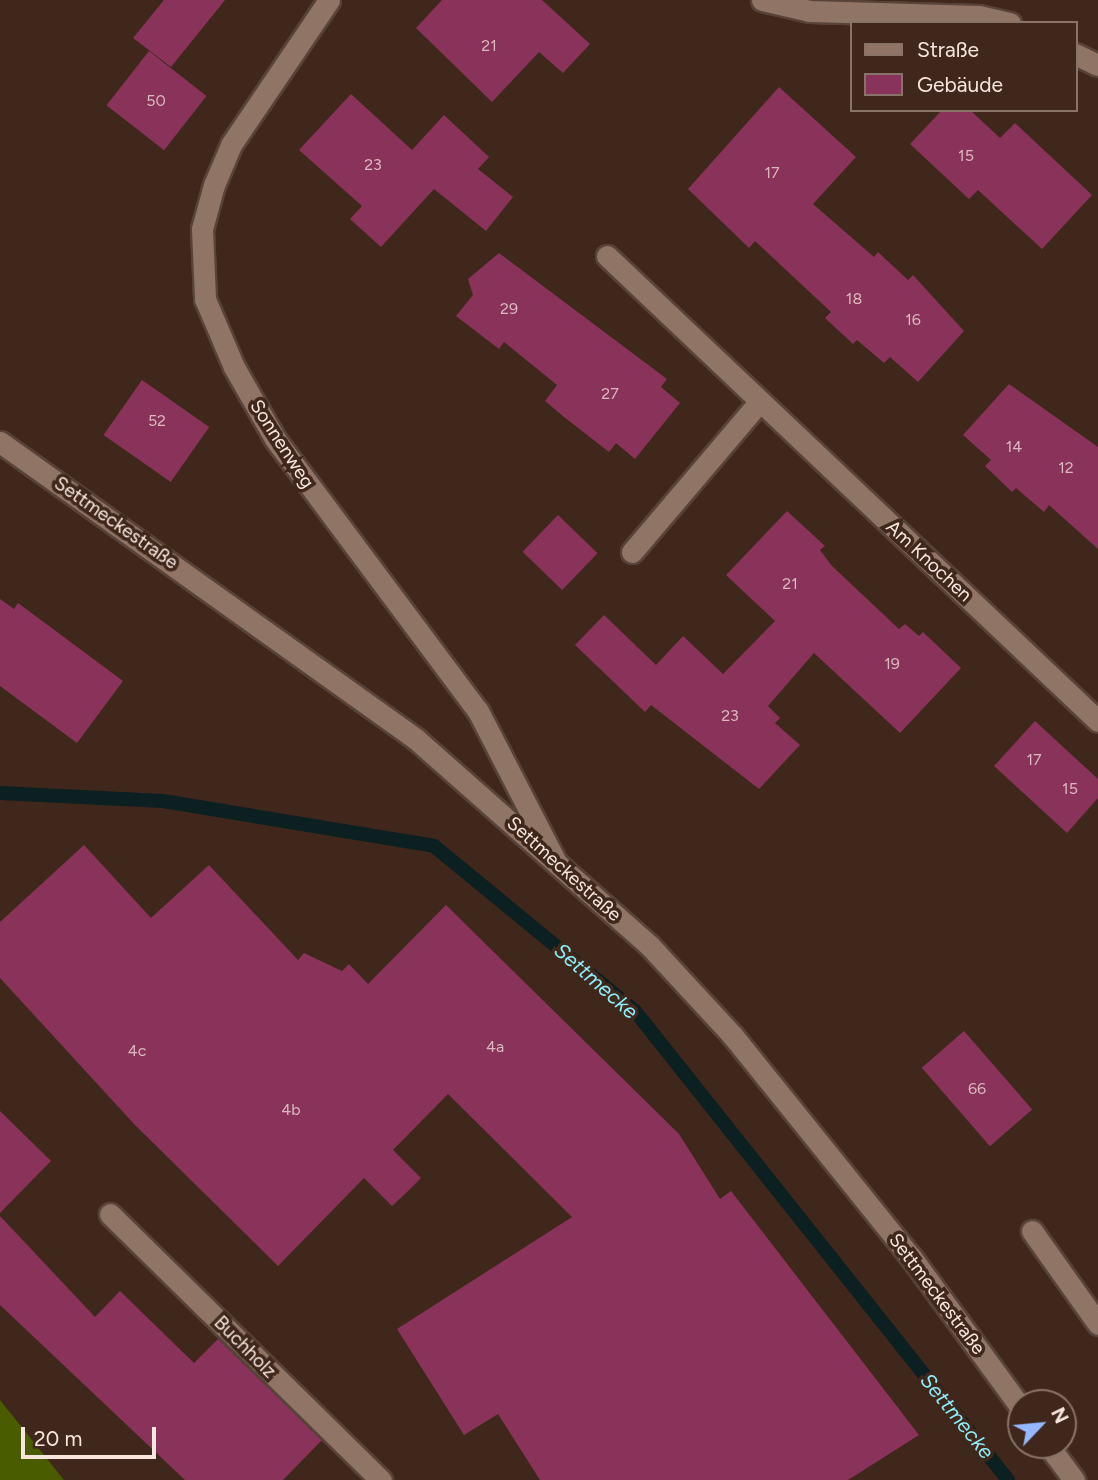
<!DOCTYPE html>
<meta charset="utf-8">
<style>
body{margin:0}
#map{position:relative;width:1098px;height:1480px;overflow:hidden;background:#3f271b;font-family:Figtree,sans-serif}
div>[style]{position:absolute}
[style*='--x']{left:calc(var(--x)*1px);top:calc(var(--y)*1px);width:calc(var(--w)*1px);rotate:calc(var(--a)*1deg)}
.green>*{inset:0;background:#495c00}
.stream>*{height:14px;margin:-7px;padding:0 7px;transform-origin:7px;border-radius:7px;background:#0c1f21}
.building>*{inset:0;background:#89335a;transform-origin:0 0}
.roads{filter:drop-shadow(2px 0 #574339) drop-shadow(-2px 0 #574339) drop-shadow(0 2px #574339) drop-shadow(0 -2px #574339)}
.minor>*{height:21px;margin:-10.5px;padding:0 10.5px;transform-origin:10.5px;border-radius:10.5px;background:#907465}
.tertiary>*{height:21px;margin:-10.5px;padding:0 10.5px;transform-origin:10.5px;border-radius:10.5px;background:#907465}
span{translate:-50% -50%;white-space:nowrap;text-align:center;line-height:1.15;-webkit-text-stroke:7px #3f271b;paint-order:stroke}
.number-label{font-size:16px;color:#dbb9bd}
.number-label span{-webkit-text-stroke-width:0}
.street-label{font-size:19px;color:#f6e6de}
.water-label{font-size:21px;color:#8cedf9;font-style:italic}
.legend{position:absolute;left:850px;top:21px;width:228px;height:91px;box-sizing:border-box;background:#3f271b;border:2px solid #887369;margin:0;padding:9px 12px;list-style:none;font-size:21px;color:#f6e6de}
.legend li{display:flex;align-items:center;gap:14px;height:35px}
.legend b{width:35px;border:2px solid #887369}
.north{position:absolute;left:1007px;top:1389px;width:70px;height:70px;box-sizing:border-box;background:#3f271b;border:2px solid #887369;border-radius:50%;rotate:64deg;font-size:19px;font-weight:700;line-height:28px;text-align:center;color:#f6e6de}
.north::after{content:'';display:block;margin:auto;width:24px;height:32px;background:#94b7fd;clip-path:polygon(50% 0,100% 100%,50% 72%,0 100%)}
.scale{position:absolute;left:21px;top:1427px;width:135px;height:32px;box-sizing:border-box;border:4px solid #f6e6de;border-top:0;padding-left:9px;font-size:21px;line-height:24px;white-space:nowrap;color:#f6e6de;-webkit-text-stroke:5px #3f271b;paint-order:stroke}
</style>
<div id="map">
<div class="green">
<div style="clip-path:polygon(0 1400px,64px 1480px,0 1480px)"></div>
</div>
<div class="stream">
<div style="--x:0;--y:793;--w:163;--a:2.8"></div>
<div style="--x:163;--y:801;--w:275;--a:9.4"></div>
<div style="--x:434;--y:846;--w:260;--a:39.4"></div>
<div style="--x:635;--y:1011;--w:599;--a:51.5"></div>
</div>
<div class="building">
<div style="clip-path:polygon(164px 0,225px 0,171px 67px,133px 38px)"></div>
<div style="clip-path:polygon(442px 0,542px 0,590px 44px,563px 73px,539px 52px,492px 102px,416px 28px)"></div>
<div style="left:149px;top:51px;width:73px;height:69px;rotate:38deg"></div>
<div style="clip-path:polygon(779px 87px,856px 157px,813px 204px,874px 257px,878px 252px,908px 280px,913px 275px,964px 331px,918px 382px,890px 357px,884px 363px,857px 340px,853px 344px,825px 318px,831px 312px,755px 241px,749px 248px,688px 189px)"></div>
<div style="clip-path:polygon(351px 94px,412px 150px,444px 115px,489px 157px,478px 169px,513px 197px,486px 231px,434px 189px,381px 247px,350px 219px,362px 206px,299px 150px)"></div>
<div style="clip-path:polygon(942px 110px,970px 110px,1000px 138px,1015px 123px,1092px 195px,1042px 249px,978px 190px,969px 199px,910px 144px)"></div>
<div style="clip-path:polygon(499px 253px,667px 379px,661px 387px,680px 403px,635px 459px,616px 443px,609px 452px,564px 417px,545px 401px,557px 385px,504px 342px,499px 349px,456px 316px,473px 295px,468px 279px)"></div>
<div style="left:142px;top:380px;width:82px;height:67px;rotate:35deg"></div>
<div style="clip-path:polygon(1009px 384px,1098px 447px,1098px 549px,1049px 505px,1044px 512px,1016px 488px,1012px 492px,985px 466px,991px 460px,963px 435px)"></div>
<div style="clip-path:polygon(787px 511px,825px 546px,820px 550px,832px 566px,899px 629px,905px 624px,919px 636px,923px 632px,961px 668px,900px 733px,814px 653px,768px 706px,780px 718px,775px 723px,800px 745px,759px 789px,651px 705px,645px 712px,575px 645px,604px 615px,656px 665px,683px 636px,723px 674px,775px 621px,726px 575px)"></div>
<div style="left:558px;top:515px;width:55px;height:51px;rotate:44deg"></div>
<div style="clip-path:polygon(0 599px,14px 609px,18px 603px,123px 681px,77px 743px,0 686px)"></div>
<div style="clip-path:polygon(1035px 721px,1098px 779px,1098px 798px,1067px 833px,994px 766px)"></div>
<div style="clip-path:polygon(84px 845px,151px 918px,209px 865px,298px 960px,304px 953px,342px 971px,349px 964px,368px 984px,446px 905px,679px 1134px,720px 1199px,731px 1191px,919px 1435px,848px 1480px,540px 1480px,498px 1414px,464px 1435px,397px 1329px,572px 1217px,448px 1094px,393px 1150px,421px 1178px,407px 1192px,392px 1206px,364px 1178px,278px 1266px,135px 1125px,0 978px,0 922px)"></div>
<div style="left:964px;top:1031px;width:104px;height:56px;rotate:49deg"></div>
<div style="clip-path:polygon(0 1111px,51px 1161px,0 1213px)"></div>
<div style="clip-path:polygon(0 1216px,95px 1317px,120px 1291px,194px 1363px,218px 1339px,322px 1440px,283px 1480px,185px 1480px,0 1305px)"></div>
</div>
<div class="roads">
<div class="minor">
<div style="--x:329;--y:0;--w:175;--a:124.1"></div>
<div style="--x:231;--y:145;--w:43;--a:113"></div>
<div style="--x:214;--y:185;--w:46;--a:105.3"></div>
<div style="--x:202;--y:229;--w:70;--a:87.5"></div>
<div style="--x:205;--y:299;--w:74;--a:66.9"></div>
<div style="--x:234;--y:367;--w:83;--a:60.3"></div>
<div style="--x:275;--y:439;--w:339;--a:53.3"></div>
<div style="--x:478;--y:711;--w:168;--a:62.7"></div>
<div style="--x:762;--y:0;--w:49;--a:12.9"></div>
<div style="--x:810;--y:11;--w:169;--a:1.7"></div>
<div style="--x:979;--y:16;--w:32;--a:13"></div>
<div style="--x:1075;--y:54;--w:25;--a:26"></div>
<div style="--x:607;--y:256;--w:676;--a:43.44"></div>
<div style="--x:632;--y:552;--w:197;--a:-49.7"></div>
<div style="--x:110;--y:1214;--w:380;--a:44.5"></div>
<div style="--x:1032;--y:1231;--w:114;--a:54.6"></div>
</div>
<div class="tertiary">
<div style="--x:0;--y:442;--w:511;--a:35.52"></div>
<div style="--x:416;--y:739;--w:312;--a:41.5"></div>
<div style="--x:650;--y:946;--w:122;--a:47.3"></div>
<div style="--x:733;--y:1036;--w:284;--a:51.2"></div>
<div style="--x:911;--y:1257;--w:187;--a:53.9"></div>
<div style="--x:1048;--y:1445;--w:44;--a:53.4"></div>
</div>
</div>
<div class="number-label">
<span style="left:489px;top:46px">21</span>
<span style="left:156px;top:101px">50</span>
<span style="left:966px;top:156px">15</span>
<span style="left:373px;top:165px">23</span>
<span style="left:772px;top:173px">17</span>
<span style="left:854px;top:299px">18</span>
<span style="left:509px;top:309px">29</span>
<span style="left:913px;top:320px">16</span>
<span style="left:610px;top:394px">27</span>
<span style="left:157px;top:421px">52</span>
<span style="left:1014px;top:447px">14</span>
<span style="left:1066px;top:468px">12</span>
<span style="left:790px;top:584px">21</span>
<span style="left:892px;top:664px">19</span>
<span style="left:730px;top:716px">23</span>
<span style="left:1034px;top:760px">17</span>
<span style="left:1070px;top:789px">15</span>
<span style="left:495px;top:1047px">4a</span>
<span style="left:137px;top:1051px">4c</span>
<span style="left:977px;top:1089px">66</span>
<span style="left:291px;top:1110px">4b</span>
</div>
<div class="street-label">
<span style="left:282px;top:444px;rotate:57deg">Sonnenweg</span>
<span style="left:116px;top:523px;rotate:35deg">Settmeckestraße</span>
<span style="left:929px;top:561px;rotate:43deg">Am Knochen</span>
<span style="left:564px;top:869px;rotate:42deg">Settmeckestraße</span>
<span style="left:937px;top:1294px;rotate:53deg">Settmeckestraße</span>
<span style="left:245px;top:1347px;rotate:45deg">Buchholz</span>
</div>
<div class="water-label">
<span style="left:596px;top:981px;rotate:41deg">Settmecke</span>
<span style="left:957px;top:1416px;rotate:51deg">Settmecke</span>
</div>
<ul class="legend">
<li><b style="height:9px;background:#907465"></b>Straße</li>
<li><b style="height:19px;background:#89335a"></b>Gebäude</li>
</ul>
<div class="north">N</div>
<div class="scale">20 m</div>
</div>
